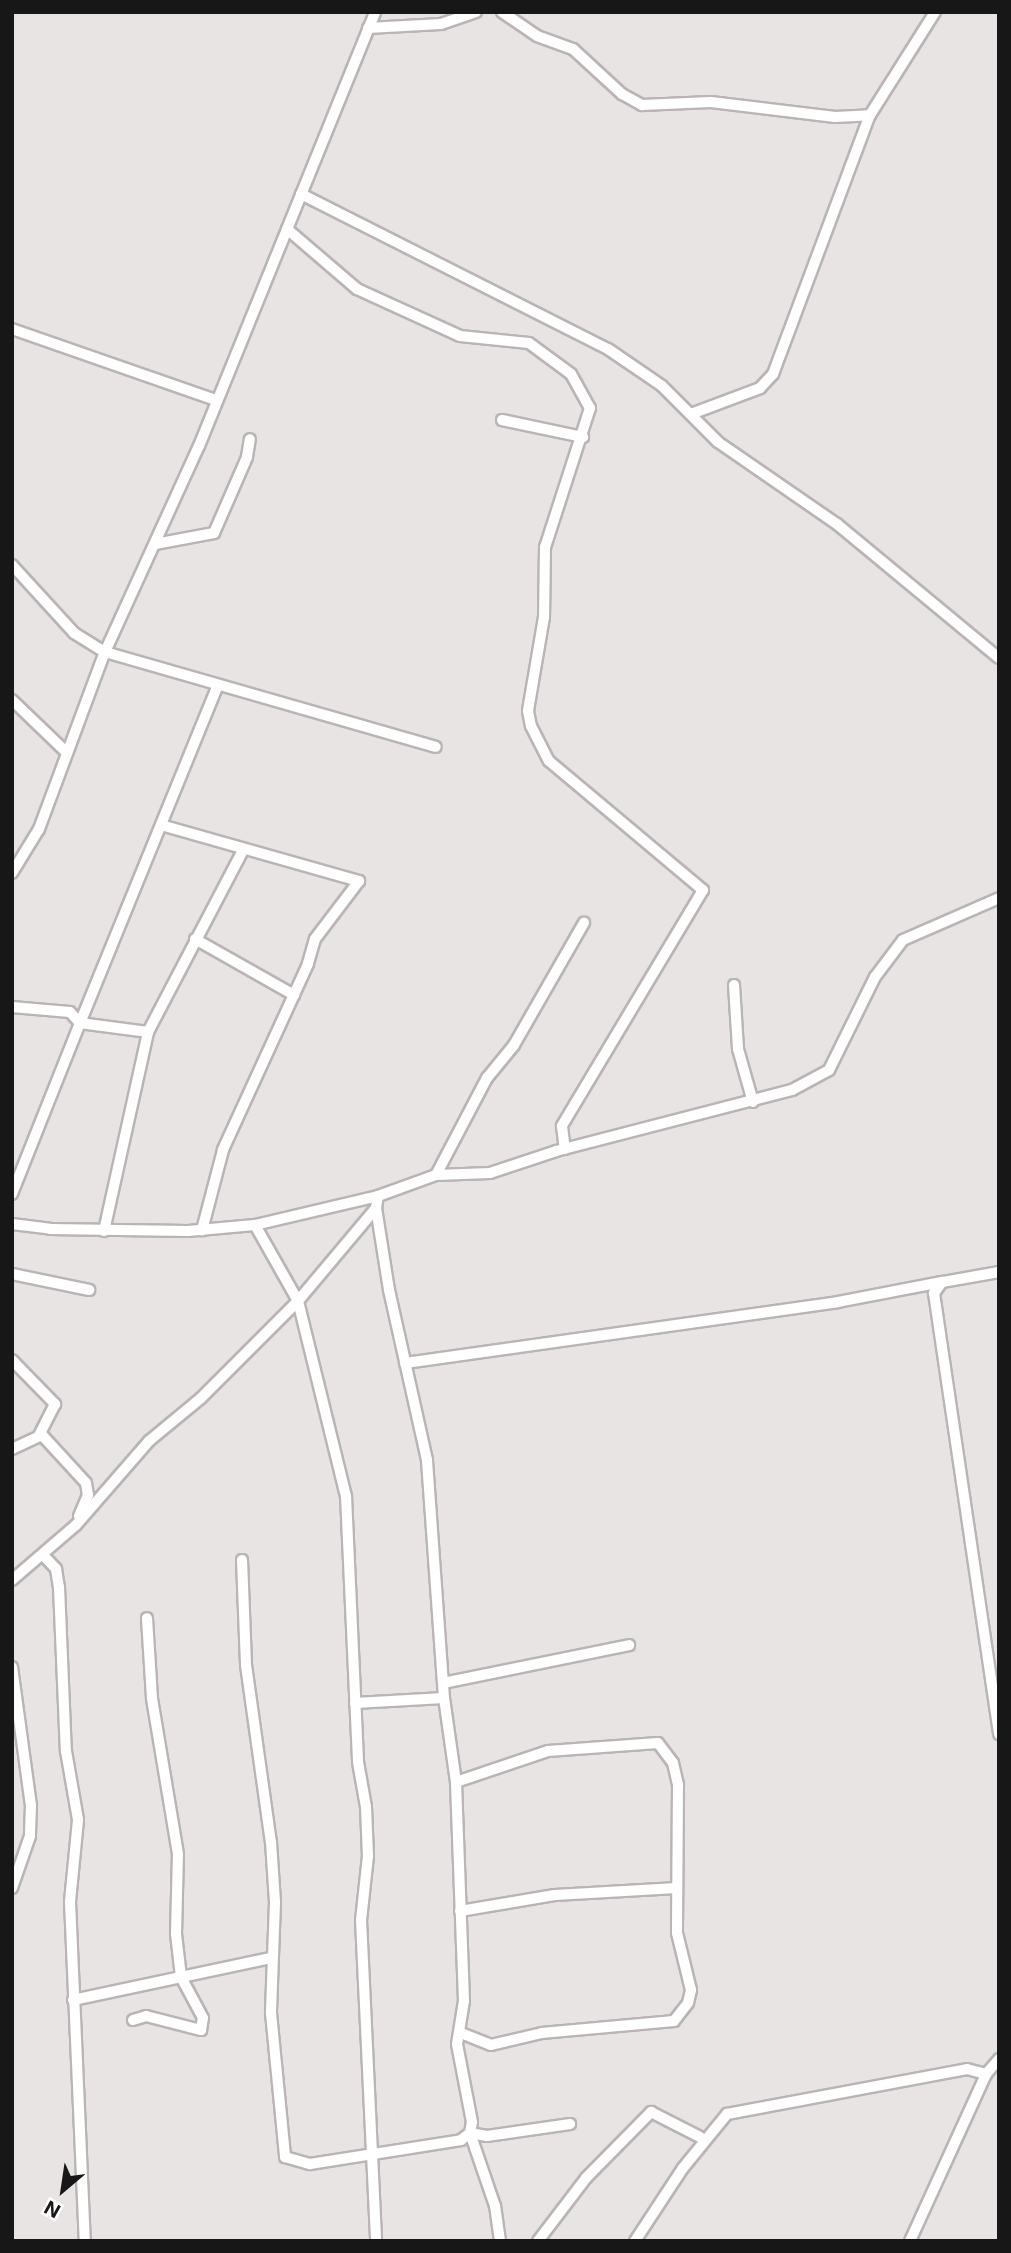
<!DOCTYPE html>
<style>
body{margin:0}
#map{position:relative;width:1011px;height:2253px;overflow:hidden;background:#e9e4e4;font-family:Inter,sans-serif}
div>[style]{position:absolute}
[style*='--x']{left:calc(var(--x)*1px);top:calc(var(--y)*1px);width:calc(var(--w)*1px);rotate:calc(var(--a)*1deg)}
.roads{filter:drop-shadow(2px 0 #bab5b5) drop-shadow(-2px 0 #bab5b5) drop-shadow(0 2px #bab5b5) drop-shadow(0 -2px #bab5b5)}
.minor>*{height:10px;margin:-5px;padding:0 5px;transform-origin:5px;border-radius:5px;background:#fff}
span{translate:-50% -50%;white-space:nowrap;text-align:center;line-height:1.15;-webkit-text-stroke:6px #fff;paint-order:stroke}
.frame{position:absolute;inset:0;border:14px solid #181717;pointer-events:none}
.north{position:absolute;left:28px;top:2155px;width:70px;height:70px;-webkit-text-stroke:5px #fff;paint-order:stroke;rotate:209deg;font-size:19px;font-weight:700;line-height:28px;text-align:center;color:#181717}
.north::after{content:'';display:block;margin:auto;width:24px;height:32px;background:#181717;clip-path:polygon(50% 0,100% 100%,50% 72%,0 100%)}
</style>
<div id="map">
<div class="roads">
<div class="minor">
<div style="--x:502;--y:12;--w:42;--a:34.4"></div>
<div style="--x:537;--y:36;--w:38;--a:20"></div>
<div style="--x:573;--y:49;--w:67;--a:42.6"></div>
<div style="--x:622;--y:94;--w:23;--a:29"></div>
<div style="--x:642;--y:105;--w:69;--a:-2.5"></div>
<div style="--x:711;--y:102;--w:125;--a:6.9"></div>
<div style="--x:835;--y:117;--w:35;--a:-3"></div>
<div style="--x:368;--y:28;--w:73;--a:-3.1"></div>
<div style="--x:441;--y:24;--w:37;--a:-19"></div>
<div style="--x:301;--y:194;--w:344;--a:26.8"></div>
<div style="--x:608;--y:349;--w:65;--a:34.4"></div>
<div style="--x:662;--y:386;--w:79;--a:45"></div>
<div style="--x:718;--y:442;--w:145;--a:34.6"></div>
<div style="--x:837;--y:524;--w:210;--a:39.6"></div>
<div style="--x:287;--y:229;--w:92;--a:40.6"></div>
<div style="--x:357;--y:289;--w:113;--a:24.5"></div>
<div style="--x:460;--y:336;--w:69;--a:5.8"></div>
<div style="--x:529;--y:343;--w:52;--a:36.4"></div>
<div style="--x:571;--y:374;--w:39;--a:61"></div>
<div style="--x:590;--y:408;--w:146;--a:107.9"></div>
<div style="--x:545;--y:547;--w:70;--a:90.8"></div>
<div style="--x:544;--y:617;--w:95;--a:99.7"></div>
<div style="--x:528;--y:711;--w:15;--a:79"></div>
<div style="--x:531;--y:726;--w:39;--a:63"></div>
<div style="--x:549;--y:761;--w:201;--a:40"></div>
<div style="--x:703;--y:890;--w:275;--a:120.9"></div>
<div style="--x:562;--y:1126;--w:23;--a:83"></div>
<div style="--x:12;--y:329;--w:216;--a:19.2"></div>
<div style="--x:691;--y:414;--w:74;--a:-20.6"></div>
<div style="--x:760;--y:388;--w:19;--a:-47"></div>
<div style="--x:773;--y:374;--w:277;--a:-69.5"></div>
<div style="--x:870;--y:115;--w:122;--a:-57.7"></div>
<div style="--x:502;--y:420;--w:83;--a:11.9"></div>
<div style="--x:155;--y:544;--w:60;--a:-10.6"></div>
<div style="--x:214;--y:533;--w:83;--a:-66.5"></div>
<div style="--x:247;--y:457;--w:18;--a:-81"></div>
<div style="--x:12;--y:565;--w:92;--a:47.6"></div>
<div style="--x:74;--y:633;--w:36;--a:32"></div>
<div style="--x:105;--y:652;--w:344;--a:16"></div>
<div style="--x:12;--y:700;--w:76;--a:43.9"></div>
<div style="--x:161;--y:825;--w:206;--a:15.8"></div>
<div style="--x:359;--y:881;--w:73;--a:127.2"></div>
<div style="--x:315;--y:939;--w:26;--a:106"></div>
<div style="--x:308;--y:964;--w:205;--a:114.6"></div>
<div style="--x:223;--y:1150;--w:83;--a:104.7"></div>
<div style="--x:12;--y:873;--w:52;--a:-58.5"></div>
<div style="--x:39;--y:829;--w:189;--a:-69.6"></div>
<div style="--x:105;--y:652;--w:226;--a:-65.5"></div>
<div style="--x:199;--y:446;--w:468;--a:-67.9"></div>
<div style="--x:195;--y:939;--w:114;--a:29.5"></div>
<div style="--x:734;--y:985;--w:64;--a:86.4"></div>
<div style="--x:738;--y:1049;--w:55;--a:74.2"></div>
<div style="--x:12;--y:1007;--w:58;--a:4.9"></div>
<div style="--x:70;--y:1012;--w:15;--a:48"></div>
<div style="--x:80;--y:1023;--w:184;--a:111.7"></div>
<div style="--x:148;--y:1032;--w:69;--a:-172.5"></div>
<div style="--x:80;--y:1023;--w:363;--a:-67.8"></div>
<div style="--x:436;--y:1175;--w:110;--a:-62.3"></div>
<div style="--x:487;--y:1078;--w:43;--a:-50.7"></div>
<div style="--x:514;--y:1045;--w:141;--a:-60.2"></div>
<div style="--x:12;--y:1224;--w:38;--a:7"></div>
<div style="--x:50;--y:1229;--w:138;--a:0.8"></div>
<div style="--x:188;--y:1231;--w:67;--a:-5.1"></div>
<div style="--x:255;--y:1225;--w:126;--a:-13.3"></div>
<div style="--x:378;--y:1196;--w:62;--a:-19.9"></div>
<div style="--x:436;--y:1175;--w:54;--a:-2.1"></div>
<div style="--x:490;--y:1173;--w:70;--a:-18.4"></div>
<div style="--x:556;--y:1151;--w:244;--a:-14.5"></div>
<div style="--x:792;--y:1090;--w:42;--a:-28.4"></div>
<div style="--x:829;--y:1070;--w:104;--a:-63.7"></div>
<div style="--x:875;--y:977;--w:46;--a:-52.9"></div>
<div style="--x:903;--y:940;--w:105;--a:-23.6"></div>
<div style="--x:255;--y:1225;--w:87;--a:60.5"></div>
<div style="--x:298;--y:1301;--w:201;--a:76.2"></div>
<div style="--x:346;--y:1496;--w:266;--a:87.4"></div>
<div style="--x:358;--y:1762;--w:46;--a:79.9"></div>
<div style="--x:366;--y:1807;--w:49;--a:87.7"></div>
<div style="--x:368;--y:1856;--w:64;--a:96.2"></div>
<div style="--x:361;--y:1920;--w:321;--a:87.3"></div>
<div style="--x:104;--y:1231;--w:204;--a:-77.5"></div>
<div style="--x:148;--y:1032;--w:205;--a:-62.4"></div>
<div style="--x:999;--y:1272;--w:58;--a:170"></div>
<div style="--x:942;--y:1282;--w:14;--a:126"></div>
<div style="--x:934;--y:1293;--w:446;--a:81.6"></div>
<div style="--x:12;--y:1274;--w:79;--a:11.7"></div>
<div style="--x:12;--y:1360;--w:62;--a:45.7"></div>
<div style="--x:55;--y:1404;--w:35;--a:117"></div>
<div style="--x:405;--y:1363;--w:437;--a:-8"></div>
<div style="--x:838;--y:1302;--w:106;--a:-10.9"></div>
<div style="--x:12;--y:1449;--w:33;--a:-25"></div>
<div style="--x:42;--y:1435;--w:65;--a:47.5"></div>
<div style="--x:86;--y:1483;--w:12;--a:81"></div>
<div style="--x:88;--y:1495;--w:23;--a:113"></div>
<div style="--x:44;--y:1556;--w:18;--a:47"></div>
<div style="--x:56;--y:1569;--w:18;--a:81"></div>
<div style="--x:59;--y:1587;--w:164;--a:87.6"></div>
<div style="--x:66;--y:1751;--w:70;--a:80.1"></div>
<div style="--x:78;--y:1820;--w:82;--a:95.6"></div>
<div style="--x:70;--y:1902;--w:339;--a:87.5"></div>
<div style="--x:242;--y:1560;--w:105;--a:87.8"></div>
<div style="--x:246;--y:1665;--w:179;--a:82"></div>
<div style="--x:271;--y:1842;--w:60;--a:86.2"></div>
<div style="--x:275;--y:1902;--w:111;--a:92.1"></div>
<div style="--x:271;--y:2013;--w:145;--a:84.4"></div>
<div style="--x:285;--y:2157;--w:26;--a:16"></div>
<div style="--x:310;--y:2164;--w:153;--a:-9"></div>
<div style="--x:461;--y:2140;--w:11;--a:-38"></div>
<div style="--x:470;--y:2133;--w:11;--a:-80"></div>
<div style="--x:472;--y:2122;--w:79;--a:-100.9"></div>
<div style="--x:457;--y:2044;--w:44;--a:-80.8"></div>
<div style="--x:464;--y:2001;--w:219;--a:-92.1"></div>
<div style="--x:456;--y:1782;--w:85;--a:-98.1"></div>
<div style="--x:444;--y:1698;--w:239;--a:-94.1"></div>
<div style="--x:427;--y:1460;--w:174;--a:-102.6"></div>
<div style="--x:389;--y:1290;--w:83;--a:-99"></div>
<div style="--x:376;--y:1208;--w:12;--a:-81"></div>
<div style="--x:12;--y:1580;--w:84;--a:-40.7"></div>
<div style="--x:76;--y:1525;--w:111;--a:-49"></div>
<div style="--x:149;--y:1441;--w:67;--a:-39.6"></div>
<div style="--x:201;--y:1398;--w:137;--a:-45"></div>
<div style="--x:298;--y:1301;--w:121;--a:-50"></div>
<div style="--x:12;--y:1667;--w:139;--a:82.2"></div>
<div style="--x:31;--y:1805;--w:31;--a:92"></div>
<div style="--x:30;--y:1836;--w:55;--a:109.1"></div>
<div style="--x:443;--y:1683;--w:190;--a:-11.5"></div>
<div style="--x:355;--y:1703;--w:89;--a:-3.2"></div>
<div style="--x:456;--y:1782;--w:97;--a:-18.6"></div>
<div style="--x:548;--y:1751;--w:110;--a:-4.2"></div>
<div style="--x:658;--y:1743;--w:25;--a:53"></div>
<div style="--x:673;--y:1763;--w:23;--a:77"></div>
<div style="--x:678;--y:1785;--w:148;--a:90.4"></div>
<div style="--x:677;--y:1933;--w:59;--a:76.2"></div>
<div style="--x:691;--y:1990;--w:13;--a:103"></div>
<div style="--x:688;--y:2003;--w:23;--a:128"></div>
<div style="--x:674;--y:2021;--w:133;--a:174.8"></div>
<div style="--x:542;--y:2033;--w:52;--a:166.8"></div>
<div style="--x:491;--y:2045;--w:32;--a:-158"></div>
<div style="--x:460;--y:1911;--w:96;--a:-9.6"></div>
<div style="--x:555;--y:1895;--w:122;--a:-3.3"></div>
<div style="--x:73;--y:2000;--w:202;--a:-12"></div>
<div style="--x:133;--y:2020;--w:14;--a:-17"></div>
<div style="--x:146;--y:2016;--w:57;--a:14.3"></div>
<div style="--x:201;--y:2030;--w:12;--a:-81"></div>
<div style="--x:203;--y:2018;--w:47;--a:-118.2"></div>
<div style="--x:181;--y:1977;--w:43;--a:-96.6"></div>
<div style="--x:176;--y:1934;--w:80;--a:-88.6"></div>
<div style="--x:178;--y:1854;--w:158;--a:-99.5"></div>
<div style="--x:152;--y:1698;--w:80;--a:-93.6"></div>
<div style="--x:500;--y:2241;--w:35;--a:-98"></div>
<div style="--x:495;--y:2206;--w:77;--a:-108.9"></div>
<div style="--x:470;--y:2133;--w:17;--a:10"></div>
<div style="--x:487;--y:2136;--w:84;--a:-8.2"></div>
<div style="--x:538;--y:2241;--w:79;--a:-52.7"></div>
<div style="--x:586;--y:2178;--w:93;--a:-45.4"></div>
<div style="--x:651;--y:2112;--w:55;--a:27"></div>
<div style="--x:635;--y:2241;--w:87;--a:-56.7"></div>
<div style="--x:683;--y:2168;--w:70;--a:-50.8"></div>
<div style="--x:727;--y:2114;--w:244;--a:-10.6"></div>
<div style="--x:967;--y:2069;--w:20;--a:15"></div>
<div style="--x:910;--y:2241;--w:183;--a:-65.5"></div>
<div style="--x:986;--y:2074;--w:20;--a:-49"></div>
</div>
</div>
<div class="frame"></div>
<div class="north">N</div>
</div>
